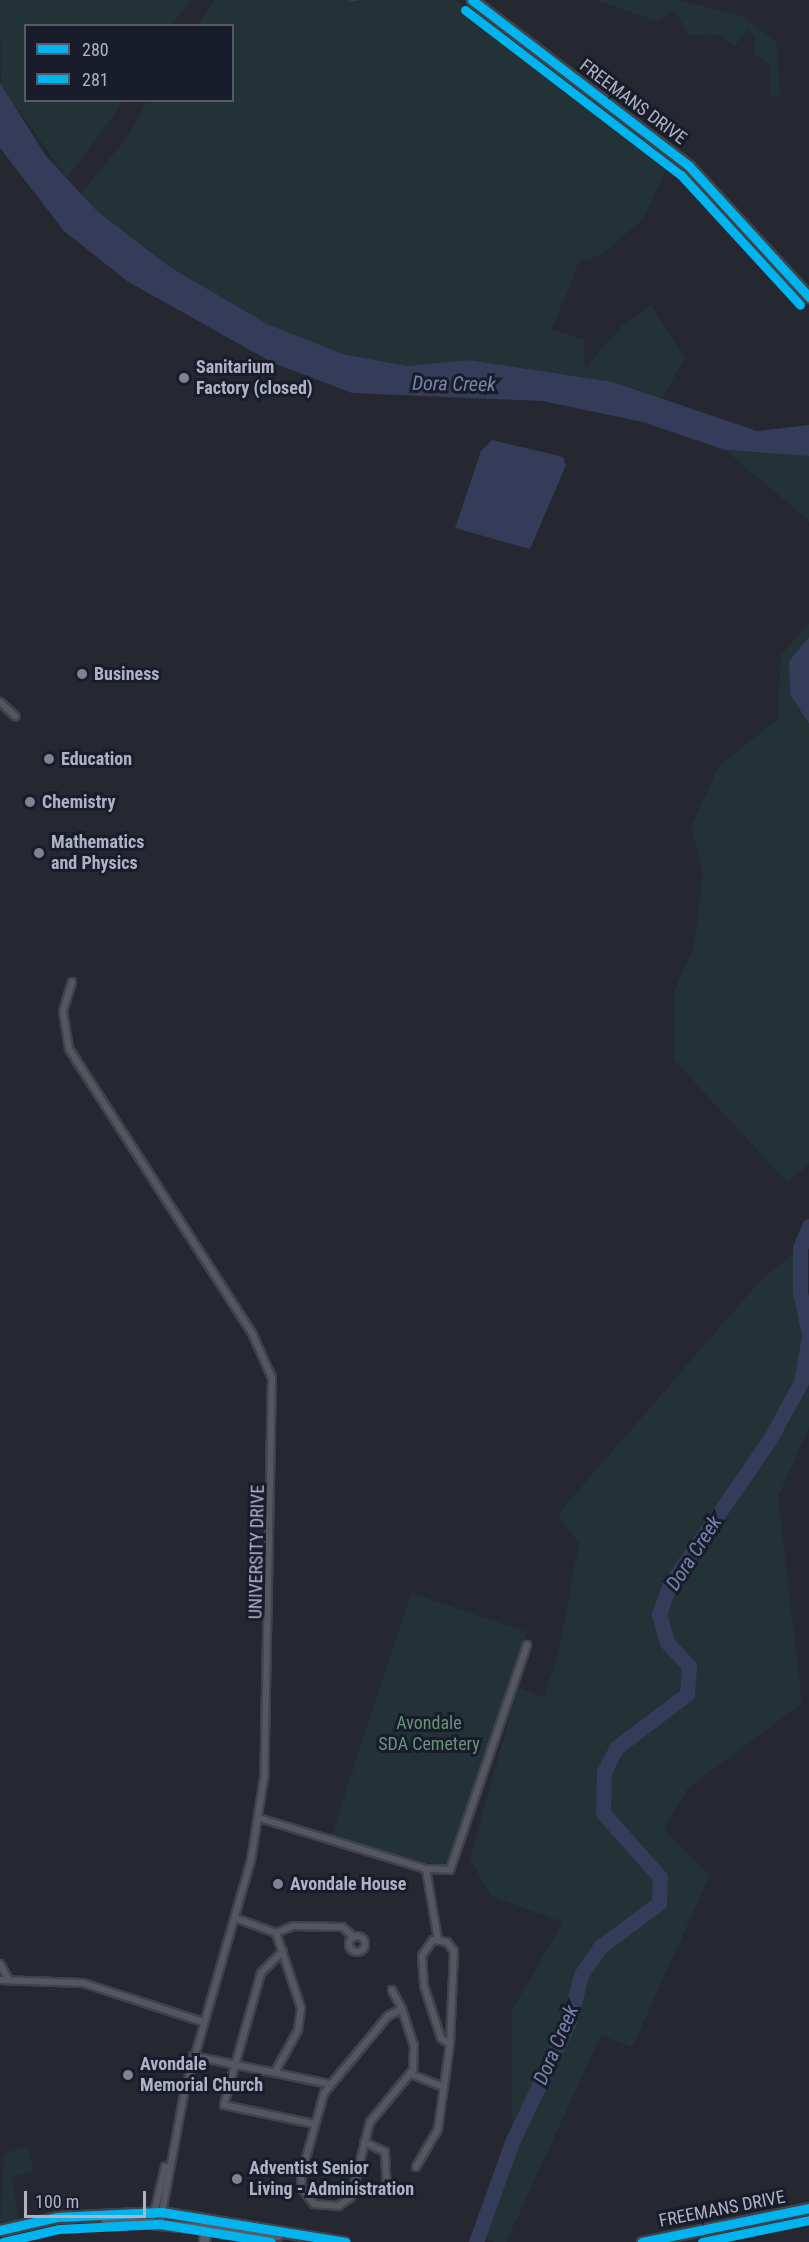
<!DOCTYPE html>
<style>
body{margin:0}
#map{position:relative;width:809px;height:2242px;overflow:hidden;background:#252831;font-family:"Roboto Condensed",sans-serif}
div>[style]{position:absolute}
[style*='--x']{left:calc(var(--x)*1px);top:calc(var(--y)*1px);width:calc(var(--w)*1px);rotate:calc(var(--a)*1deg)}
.green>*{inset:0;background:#233237}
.water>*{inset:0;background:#343c59}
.stream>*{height:2px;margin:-1px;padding:0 1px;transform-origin:1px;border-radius:1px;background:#343c59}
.river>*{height:15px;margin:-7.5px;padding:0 7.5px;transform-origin:7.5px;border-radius:7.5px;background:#343c59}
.roads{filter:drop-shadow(2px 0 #40434a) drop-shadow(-2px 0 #40434a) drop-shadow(0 2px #40434a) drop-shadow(0 -2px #40434a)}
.street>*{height:6px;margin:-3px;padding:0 3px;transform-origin:3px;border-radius:3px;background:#555760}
.street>.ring{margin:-3px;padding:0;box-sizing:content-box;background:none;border:6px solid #555760;border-radius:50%}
.secondary>*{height:9px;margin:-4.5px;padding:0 4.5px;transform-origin:4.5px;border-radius:4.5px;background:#595b65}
.bus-1>*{height:9px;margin:-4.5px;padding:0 4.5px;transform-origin:4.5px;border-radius:4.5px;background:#00b5ef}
.bus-2>*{height:9px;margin:-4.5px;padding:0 4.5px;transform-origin:4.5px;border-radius:4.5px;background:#00b5ef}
.dots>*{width:16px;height:16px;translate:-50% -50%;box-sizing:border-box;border:3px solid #191d2b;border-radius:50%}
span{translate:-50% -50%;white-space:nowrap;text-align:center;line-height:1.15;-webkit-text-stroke:6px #191d2b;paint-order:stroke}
.street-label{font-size:18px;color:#aeb2c4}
.poi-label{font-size:18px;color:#aeb2c4;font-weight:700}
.left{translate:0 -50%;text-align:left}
.park-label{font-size:18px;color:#679379}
.water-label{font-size:20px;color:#7784ab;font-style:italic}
.legend{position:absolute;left:24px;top:24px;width:210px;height:78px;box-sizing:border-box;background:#191d2b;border:2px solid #555968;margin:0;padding:8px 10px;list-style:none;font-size:18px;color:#aeb2c4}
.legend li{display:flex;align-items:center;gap:12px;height:30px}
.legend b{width:30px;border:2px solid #555968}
.scale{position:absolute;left:24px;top:2191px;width:122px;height:27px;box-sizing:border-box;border:3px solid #aeb2c4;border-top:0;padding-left:8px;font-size:18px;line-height:21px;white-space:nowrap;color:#aeb2c4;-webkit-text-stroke:4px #191d2b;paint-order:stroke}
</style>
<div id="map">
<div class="green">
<div style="clip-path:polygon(0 0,190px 0,172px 25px,26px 26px,26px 100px,124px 101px,67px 178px,1px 86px)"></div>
<div style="clip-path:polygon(215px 0,456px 0,670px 160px,644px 218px,601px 255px,579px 262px,552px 329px,584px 340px,585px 368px,624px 324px,651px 305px,685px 358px,662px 398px,613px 382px,468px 360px,407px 366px,343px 354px,267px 324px,170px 267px,97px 211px,81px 194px,128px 136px,147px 101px,232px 100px,232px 26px,197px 25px)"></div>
<div style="clip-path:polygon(596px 0,678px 0,741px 16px,776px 41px,780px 94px,769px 97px,770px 65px,755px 54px,755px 38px,749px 29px,734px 46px,717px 34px,689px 35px,674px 10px,657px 21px)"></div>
<div style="clip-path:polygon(725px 450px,809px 456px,809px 523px,806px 518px)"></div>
<div style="clip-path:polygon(809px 623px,809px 637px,789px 661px,790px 694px,809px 724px,809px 1164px,787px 1182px,674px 1060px,675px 990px,694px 946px,703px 874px,691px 827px,719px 766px,778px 719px,781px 655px)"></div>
<div style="clip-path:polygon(800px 1248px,800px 1292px,809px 1334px,809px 1427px,778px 1497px,802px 1703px,688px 1788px,664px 1829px,710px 1875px,632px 2047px,601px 2035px,506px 2242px,494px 2242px,477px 2234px,512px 2142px,512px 2010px,563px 1922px,491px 1896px,470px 1859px,518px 1687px,544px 1697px,559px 1651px,579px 1544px,558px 1514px,759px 1282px)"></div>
<div style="clip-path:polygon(411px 1593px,527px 1632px,451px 1864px,442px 1867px,331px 1837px)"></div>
<div style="clip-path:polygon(27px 2146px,34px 2171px,12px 2177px,19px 2221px,0 2222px,4px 2154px)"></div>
</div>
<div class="water">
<div style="clip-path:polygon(0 83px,46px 156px,97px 211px,170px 267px,267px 324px,343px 354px,407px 366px,468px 360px,613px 382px,757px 431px,809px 425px,809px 456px,725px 450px,643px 422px,542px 401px,352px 393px,273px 363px,127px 281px,64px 231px,0 148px)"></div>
<div style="clip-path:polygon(492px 440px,563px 457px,566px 465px,530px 549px,455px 528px,481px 451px)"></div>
<div style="clip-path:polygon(809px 637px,809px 724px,790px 694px,789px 661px)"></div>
</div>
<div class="stream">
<div style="--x:350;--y:0;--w:7;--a:0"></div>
</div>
<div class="river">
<div style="--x:809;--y:1226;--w:24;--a:112"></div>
<div style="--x:800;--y:1248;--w:44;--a:90"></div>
<div style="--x:800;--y:1292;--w:43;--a:77.9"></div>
<div style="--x:476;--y:2242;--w:106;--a:-70.2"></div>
<div style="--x:512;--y:2142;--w:135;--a:-64.6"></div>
<div style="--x:570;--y:2020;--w:46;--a:-76.3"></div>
<div style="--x:581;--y:1975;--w:34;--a:-56"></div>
<div style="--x:600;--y:1947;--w:74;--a:-36.7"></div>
<div style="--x:659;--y:1903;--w:26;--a:-88"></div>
<div style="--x:660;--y:1877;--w:86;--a:-131.7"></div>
<div style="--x:603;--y:1813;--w:41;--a:-88.6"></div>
<div style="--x:604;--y:1772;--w:28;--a:-63"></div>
<div style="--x:617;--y:1747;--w:88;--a:-37.1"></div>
<div style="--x:687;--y:1694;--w:28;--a:-86"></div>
<div style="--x:689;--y:1666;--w:33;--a:-133"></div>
<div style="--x:667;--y:1642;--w:29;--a:-106"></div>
<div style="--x:659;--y:1614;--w:32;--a:-70"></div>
<div style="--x:670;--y:1584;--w:176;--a:-55.4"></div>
<div style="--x:770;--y:1439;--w:65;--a:-61.5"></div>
<div style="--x:801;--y:1382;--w:47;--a:-80.1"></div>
</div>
<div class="roads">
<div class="street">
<div style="--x:0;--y:702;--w:21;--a:43"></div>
<div style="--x:72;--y:982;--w:30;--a:107"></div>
<div style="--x:63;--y:1011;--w:38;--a:81"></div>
<div style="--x:69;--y:1049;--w:340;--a:57.2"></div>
<div style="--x:253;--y:1335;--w:47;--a:66.2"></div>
<div style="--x:272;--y:1378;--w:400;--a:91.1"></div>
<div style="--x:264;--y:1778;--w:83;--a:99"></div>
<div style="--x:251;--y:1860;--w:243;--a:106"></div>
<div style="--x:184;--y:2094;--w:131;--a:100.5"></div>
<div style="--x:259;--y:1818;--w:175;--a:17"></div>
<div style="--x:426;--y:1869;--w:24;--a:2"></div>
<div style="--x:450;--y:1870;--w:238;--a:-71.1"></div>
<div style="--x:426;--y:1869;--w:72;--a:80.4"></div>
<div style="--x:235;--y:1918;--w:44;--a:20.1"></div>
<div style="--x:276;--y:1933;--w:18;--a:-22"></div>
<div style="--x:293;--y:1926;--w:49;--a:1.2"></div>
<div style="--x:342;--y:1927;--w:16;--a:40"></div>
<div class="ring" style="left:349px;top:1936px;width:10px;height:10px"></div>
<div style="--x:283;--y:1951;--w:31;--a:135"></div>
<div style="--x:261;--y:1973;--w:137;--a:105.7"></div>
<div style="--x:224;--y:2105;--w:92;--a:11.9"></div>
<div style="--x:0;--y:1964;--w:18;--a:61"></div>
<div style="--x:0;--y:1980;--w:83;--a:2.1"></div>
<div style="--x:83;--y:1983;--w:126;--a:18"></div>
<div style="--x:392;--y:1990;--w:21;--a:62"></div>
<div style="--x:402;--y:2009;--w:38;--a:72"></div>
<div style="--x:414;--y:2045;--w:25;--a:92"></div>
<div style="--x:413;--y:2070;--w:67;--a:129.6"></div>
<div style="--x:370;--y:2122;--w:77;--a:104.2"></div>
<div style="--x:351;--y:2197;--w:16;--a:145"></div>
<div style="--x:338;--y:2206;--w:24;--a:-175"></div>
<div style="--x:314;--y:2204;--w:19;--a:-129"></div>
<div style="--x:302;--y:2189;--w:13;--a:-94"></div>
<div style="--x:301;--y:2176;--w:86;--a:-74.5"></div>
<div style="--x:324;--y:2093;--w:100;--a:-50.3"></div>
<div style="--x:388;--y:2016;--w:16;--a:-27"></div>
<div style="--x:193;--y:2056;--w:139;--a:11.6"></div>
<div style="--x:275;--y:2072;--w:48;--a:-61.3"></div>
<div style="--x:298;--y:2030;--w:22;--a:-82"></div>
<div style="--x:301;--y:2008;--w:79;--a:-108.4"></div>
<div style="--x:411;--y:2074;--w:32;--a:22"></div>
<div style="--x:364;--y:2142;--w:23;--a:25"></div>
<div style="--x:385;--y:2152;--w:41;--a:87.2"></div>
<div style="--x:416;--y:2167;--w:44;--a:-59.9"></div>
<div style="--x:438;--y:2129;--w:86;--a:-82"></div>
<div style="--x:450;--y:2044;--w:93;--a:-87.5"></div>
<div style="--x:454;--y:1951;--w:11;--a:-128"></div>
<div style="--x:447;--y:1942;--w:14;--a:-172"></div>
<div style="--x:433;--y:1940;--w:19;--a:125"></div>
<div style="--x:422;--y:1956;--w:30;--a:86"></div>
<div style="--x:424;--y:1986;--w:55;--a:71.9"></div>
<div style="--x:441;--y:2038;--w:11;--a:34"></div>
<div style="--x:152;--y:2222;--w:57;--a:-76.7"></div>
</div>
<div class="secondary">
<div style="--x:472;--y:0;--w:273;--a:37.4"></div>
<div style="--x:689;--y:166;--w:178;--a:47.5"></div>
<div style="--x:105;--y:2219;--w:173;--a:5.3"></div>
<div style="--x:0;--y:2230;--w:58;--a:-12.8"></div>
<div style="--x:57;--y:2217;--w:104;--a:-2.8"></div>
<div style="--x:161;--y:2212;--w:185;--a:9.3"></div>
<div style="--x:204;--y:2242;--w:18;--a:-84"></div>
<div style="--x:642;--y:2242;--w:170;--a:-11.5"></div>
</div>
</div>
<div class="bus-1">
<div style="--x:472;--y:0;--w:273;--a:37.4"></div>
<div style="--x:689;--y:166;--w:178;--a:47.5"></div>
<div style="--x:0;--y:2230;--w:58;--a:-12.8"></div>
<div style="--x:57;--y:2217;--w:104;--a:-2.8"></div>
<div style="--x:161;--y:2212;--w:187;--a:9.2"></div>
<div style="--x:642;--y:2242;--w:170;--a:-11.5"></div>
</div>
<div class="bus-2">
<div style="--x:465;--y:10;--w:272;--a:37.4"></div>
<div style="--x:681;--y:175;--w:176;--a:47.5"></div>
<div style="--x:3;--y:2242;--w:57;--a:-13.1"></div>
<div style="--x:59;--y:2229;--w:101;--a:-2.8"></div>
<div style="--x:160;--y:2224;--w:112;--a:9.2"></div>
<div style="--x:702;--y:2242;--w:109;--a:-11.6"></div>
</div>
<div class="dots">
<div style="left:184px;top:378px;background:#7e8291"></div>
<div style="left:82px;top:674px;background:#7e8291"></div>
<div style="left:49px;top:759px;background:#7e8291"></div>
<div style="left:30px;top:802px;background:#7e8291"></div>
<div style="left:39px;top:853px;background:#7e8291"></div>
<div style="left:278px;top:1884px;background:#7e8291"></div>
<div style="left:128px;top:2075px;background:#7e8291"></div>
<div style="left:237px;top:2179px;background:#7e8291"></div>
</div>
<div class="street-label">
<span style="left:633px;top:102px;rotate:37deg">FREEMANS DRIVE</span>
<span style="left:257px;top:1552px;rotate:-89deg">UNIVERSITY DRIVE</span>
<span style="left:722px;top:2209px;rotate:-11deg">FREEMANS DRIVE</span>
</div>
<div class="poi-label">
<span class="left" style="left:196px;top:378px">Sanitarium<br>Factory (closed)</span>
<span class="left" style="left:94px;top:674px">Business</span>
<span class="left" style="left:61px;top:759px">Education</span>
<span class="left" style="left:42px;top:802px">Chemistry</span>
<span class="left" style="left:51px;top:853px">Mathematics<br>and Physics</span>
<span class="left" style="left:290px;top:1884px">Avondale House</span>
<span class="left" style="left:140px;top:2075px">Avondale<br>Memorial Church</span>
<span class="left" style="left:249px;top:2179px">Adventist Senior<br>Living - Administration</span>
</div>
<div class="park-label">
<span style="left:429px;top:1734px">Avondale<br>SDA Cemetery</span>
</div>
<div class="water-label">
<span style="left:454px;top:384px;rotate:1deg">Dora Creek</span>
<span style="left:694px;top:1553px;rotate:-57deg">Dora Creek</span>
<span style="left:556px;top:2045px;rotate:-67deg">Dora Creek</span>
</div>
<ul class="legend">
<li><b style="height:8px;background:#00b5ef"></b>280</li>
<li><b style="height:8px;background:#00b5ef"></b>281</li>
</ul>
<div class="scale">100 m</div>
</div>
